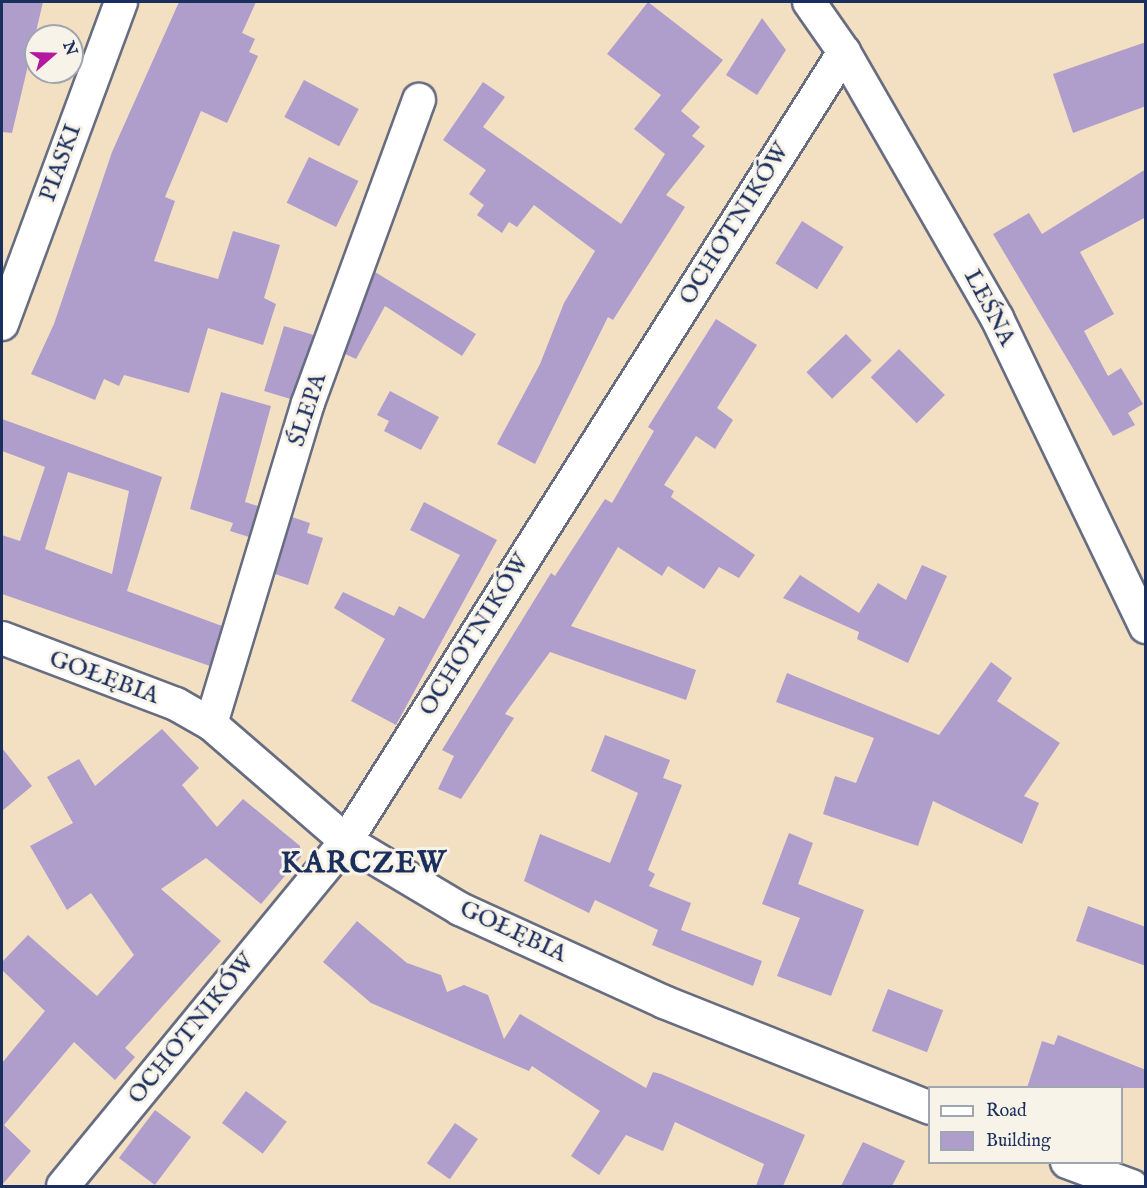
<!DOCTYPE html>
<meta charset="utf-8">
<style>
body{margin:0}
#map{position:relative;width:1147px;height:1188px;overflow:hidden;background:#f3dfc2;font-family:"IM FELL English",serif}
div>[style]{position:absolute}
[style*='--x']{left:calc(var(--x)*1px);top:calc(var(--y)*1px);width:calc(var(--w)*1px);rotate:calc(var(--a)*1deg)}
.building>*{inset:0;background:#af9ecc;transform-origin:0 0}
.roads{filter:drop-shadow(2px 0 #676d81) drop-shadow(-2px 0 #676d81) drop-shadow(0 2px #676d81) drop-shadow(0 -2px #676d81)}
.minor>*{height:32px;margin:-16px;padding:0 16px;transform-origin:16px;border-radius:16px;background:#fff}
span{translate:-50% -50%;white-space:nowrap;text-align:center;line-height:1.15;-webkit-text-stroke:6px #f7f3e8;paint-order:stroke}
.street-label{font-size:24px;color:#1b2f5e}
.district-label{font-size:30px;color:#1b2f5e;font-weight:700;letter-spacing:1.5px}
.frame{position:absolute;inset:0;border:3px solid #1b2f5e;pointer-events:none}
.legend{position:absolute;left:928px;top:1086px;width:195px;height:78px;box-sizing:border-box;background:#f7f3e8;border:2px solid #9fa5b1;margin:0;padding:8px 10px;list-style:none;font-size:18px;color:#1b2f5e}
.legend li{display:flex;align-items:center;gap:12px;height:30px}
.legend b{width:30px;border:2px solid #9fa5b1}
.north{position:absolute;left:24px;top:24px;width:60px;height:60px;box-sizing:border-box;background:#f7f3e8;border:2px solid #9fa5b1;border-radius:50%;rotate:70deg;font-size:16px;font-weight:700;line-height:24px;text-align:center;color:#1b2f5e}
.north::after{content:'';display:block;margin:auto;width:21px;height:27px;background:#b5179e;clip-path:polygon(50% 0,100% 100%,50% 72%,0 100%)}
</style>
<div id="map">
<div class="building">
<div style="clip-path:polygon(2px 2px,43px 2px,12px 133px,2px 132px)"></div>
<div style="clip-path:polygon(179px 2px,256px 2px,242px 33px,255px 39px,249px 52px,258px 56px,227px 123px,201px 111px,165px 197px,175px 201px,154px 261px,218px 279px,233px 231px,280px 245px,264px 298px,276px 304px,263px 345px,208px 328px,189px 393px,124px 375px,119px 386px,104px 379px,95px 400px,31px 374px,54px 324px,112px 152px)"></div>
<div style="clip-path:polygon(648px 2px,723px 60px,681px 111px,700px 127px,692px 136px,705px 146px,666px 195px,685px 207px,613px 320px,608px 317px,535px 464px,497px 444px,540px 364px,564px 303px,595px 251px,534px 205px,517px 227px,509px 222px,502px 233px,477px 215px,484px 205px,469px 194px,486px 170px,443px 140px,483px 82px,505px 97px,483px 127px,621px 224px,665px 154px,634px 129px,661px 95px,607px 54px)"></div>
<div style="clip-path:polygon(762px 18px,786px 50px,757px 95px,726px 75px)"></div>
<div style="clip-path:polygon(1146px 42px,1146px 106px,1073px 133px,1053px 74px)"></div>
<div style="left:304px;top:80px;width:62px;height:42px;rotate:28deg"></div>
<div style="left:309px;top:157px;width:55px;height:51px;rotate:26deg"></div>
<div style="clip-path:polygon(1146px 169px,1146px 217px,1080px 252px,1114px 314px,1084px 331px,1108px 376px,1121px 368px,1143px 404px,1128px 413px,1135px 425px,1113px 436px,993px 234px,1029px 213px,1042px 234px)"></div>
<div style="left:802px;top:221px;width:49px;height:50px;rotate:32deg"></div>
<div style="clip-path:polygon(375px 272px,476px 334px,462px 356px,385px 306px,356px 359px,345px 354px)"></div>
<div style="clip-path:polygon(716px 319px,757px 345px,717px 408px,733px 420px,715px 449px,696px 436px,664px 485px,674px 491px,671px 497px,755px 555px,739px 578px,719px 567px,704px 589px,668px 566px,662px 576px,618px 547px,571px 626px,696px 670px,686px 700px,550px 652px,505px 714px,514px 718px,461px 799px,438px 789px,454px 756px,442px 750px,551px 573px,555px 576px,605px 499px,612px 503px,654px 431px,648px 427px)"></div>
<div style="left:284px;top:326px;width:31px;height:68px;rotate:17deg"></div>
<div style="left:846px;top:334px;width:37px;height:55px;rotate:46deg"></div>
<div style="left:899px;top:349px;width:65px;height:40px;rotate:45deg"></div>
<div style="clip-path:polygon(390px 391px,439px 417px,421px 450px,384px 431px,389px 421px,377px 415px)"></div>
<div style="clip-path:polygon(221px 392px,271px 406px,245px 502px,258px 506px,249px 537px,230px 531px,233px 523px,190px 509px)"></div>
<div style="clip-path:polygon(evenodd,2px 419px,162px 477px,127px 591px,222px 626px,210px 666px,2px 594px,2px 535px,20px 541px,45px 467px,2px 451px,2px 419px,68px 472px,129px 491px,112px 574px,45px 549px,68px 472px)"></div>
<div style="clip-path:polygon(424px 502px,497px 540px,396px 725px,351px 701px,385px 639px,334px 608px,343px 592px,394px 616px,399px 606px,424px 619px,460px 555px,410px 530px)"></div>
<div style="clip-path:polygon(292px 517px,310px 523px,307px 533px,323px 538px,308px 585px,275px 574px)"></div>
<div style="clip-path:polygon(922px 565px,947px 576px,908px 663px,857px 639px,859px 632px,783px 598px,800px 575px,859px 613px,878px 583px,906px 600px)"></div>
<div style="clip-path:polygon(991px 662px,1012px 678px,997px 701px,1060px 743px,1024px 796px,1039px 803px,1022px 844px,933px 801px,918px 846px,823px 814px,835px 776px,856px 783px,874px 738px,776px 702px,787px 673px,939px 735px)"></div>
<div style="clip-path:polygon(162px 729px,199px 768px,182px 785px,217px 827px,243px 799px,300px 846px,301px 857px,261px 904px,206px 858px,161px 889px,221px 941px,125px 1048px,135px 1057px,115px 1080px,74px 1042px,4px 1125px,31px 1151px,2px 1185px,2px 1063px,45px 1011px,2px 970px,2px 962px,28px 935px,97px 996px,134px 955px,91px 893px,67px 910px,30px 846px,73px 823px,47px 777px,79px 759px,95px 786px)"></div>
<div style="clip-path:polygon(605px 735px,670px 760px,663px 778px,682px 785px,648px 870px,655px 874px,649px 886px,691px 903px,681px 930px,762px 961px,753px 986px,652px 945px,658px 930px,595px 900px,589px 913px,524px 881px,540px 834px,610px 863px,638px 793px,591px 771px)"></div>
<div style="clip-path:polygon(2px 748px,32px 786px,2px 811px)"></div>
<div style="clip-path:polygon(789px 833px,813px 843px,798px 884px,864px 910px,831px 996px,777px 976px,800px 918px,762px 904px)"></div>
<div style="clip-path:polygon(1088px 906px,1146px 927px,1146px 966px,1076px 941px)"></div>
<div style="clip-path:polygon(357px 921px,407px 963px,441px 975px,447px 992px,464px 985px,488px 995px,504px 1039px,520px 1014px,646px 1088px,653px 1072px,661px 1074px,805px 1135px,783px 1186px,756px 1186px,764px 1164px,675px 1122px,663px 1151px,626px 1135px,599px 1175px,571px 1156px,600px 1111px,532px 1066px,529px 1071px,371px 1003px,323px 962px)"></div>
<div style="left:888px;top:989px;width:59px;height:45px;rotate:21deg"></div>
<div style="clip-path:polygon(1058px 1035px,1146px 1070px,1146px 1088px,1027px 1088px,1042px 1041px,1054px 1045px)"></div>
<div style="left:246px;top:1091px;width:51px;height:40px;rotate:37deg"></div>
<div style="left:155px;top:1110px;width:45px;height:60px;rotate:37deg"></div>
<div style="left:455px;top:1123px;width:28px;height:49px;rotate:35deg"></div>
<div style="clip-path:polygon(863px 1142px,905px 1161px,892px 1186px,841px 1186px)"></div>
</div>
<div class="roads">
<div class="minor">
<div style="--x:809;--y:2;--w:61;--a:55"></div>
<div style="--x:844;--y:52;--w:307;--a:60.1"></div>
<div style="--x:997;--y:318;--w:343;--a:64.3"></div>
<div style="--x:2;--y:324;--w:343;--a:-69.7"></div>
<div style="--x:2;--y:638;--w:186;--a:20.8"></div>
<div style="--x:176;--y:704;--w:40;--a:29.7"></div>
<div style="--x:211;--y:724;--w:179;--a:40.9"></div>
<div style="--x:346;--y:841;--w:133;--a:30.8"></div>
<div style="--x:460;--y:909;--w:224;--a:24.5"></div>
<div style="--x:664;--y:1002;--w:286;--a:21.7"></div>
<div style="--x:211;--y:724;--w:335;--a:-73.2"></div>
<div style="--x:308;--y:403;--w:323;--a:-69.9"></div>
<div style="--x:1067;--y:1162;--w:69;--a:20.3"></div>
<div style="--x:63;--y:1186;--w:446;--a:-50.6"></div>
<div style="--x:346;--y:841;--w:933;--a:-57.74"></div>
</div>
</div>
<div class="street-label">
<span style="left:61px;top:163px;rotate:-70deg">PIASKI</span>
<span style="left:735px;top:224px;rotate:-58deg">OCHOTNIKÓW</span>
<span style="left:989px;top:308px;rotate:62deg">LEŚNA</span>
<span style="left:308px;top:410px;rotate:-72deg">ŚLEPA</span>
<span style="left:475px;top:635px;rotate:-58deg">OCHOTNIKÓW</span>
<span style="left:104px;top:678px;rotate:20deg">GOŁĘBIA</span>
<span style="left:513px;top:932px;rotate:25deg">GOŁĘBIA</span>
<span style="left:192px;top:1029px;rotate:-51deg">OCHOTNIKÓW</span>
</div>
<div class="district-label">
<span style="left:364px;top:864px">KARCZEW</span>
</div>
<div class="frame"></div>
<ul class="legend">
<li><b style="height:8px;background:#fff"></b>Road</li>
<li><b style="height:16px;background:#af9ecc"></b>Building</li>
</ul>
<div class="north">N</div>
</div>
